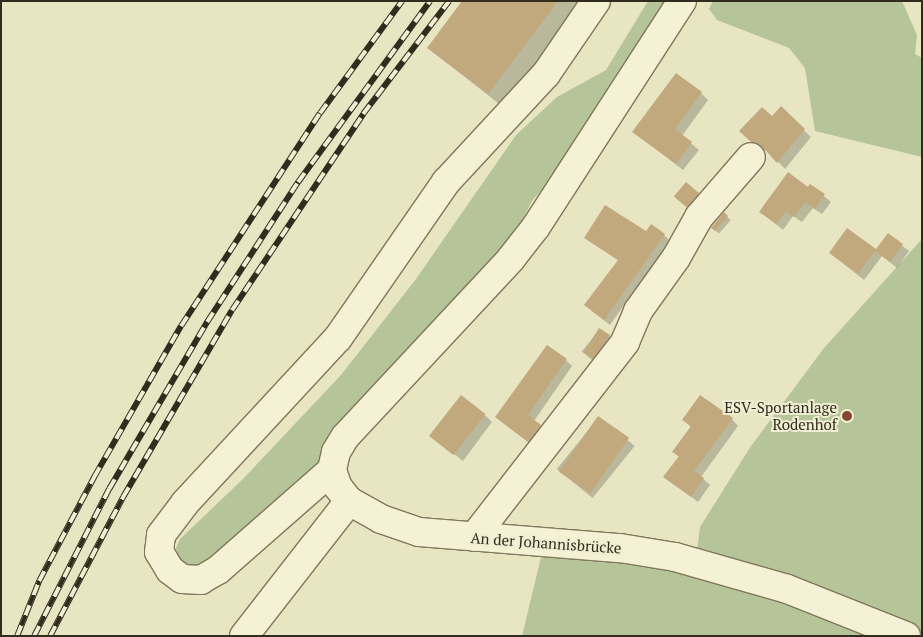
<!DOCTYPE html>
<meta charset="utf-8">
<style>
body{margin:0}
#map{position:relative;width:923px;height:637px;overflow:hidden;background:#e8e5c3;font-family:"PT Serif",serif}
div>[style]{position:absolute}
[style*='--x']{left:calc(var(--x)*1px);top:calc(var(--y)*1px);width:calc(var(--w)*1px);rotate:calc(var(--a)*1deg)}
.green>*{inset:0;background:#b6c599}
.shadow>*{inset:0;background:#0003;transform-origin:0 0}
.building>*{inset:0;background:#c2a87d;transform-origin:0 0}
.roads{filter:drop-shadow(1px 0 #80775c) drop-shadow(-1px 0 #80775c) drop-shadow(0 1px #80775c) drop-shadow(0 -1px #80775c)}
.minor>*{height:28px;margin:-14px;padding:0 14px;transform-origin:14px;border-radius:14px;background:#f4f1d5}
.rail>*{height:5.5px;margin-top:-2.75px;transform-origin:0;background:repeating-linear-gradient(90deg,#f0eed2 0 11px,#322c1e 0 22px);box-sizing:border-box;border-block:1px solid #322c1e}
.dots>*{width:14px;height:14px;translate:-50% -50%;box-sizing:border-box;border:2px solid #f0eed2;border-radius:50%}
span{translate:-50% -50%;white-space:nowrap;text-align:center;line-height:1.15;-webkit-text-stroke:4px #f0eed2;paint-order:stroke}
.poi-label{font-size:15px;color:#322c1e}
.right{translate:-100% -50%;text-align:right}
.street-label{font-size:15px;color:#322c1e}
.frame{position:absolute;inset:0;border:2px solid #322c1e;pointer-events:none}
</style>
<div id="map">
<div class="green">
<div style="clip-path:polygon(648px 1px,670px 1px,559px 170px,532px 201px,510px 244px,312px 471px,217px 556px,203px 564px,189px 566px,178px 558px,176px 548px,180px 539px,243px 479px,341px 375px,416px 279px,516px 135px,557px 97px,606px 70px)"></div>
<div style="clip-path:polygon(713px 1px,902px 1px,917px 35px,915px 54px,922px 58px,922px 157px,815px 131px,805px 68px,789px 48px,717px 20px,709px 9px)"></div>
<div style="clip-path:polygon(922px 239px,922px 636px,522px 636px,542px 553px,697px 550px,700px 527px,751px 446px,824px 348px)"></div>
</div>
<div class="shadow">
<div style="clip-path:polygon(463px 1px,582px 1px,503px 107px,428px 48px)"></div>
<div style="clip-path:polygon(701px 93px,708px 100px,682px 136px,699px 150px,683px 170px,634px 132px)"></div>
<div style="clip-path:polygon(781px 108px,811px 137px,785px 169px,768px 151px,759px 149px,741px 131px,772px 117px)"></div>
<div style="clip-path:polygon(686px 184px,702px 197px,691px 210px,679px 200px)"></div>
<div style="clip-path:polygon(811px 185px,831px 202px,822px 214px,813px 208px,802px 222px,793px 216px,783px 230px,761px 212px)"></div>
<div style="left:724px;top:214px;width:9px;height:18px;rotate:41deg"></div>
<div style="clip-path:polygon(647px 232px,664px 235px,670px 241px,610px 325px,592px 311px,619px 261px,586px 238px)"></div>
<div style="clip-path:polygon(888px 235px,909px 251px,897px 268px,882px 256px,864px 280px,830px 253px,876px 251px)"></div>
<div style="left:600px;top:329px;width:22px;height:29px;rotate:39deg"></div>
<div style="clip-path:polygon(566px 360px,572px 366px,534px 421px,546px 432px,535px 447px,503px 423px)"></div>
<div style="clip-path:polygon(485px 415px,492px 422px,463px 461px,432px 437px)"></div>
<div style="left:599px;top:417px;width:46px;height:67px;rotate:39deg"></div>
<div style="clip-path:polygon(732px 419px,738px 426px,701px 477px,710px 485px,698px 502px,665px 477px,679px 457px,674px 452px,691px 427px,684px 420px)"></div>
</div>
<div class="building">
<div style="clip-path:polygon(462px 1px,558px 1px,488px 94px,427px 48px)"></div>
<div style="clip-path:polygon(676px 73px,702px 92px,675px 129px,692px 142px,676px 164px,632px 132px)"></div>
<div style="clip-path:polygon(781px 106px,805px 129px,777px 163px,761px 145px,751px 142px,739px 131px,762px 107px,772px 116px)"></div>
<div style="clip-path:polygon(788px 172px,808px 187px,810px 184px,825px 194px,815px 209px,805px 202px,794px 217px,786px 211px,776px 224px,759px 212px)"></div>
<div style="left:686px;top:182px;width:17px;height:19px;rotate:40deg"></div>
<div style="clip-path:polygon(605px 205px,646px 231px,651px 224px,665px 234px,604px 320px,584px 305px,618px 260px,584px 238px)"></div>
<div style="clip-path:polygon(724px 212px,728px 216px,715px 231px,711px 228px)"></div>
<div style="clip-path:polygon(847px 228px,876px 249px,888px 233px,903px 244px,890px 262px,875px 251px,858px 274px,829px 253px)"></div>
<div style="left:599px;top:328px;width:13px;height:29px;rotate:32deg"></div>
<div style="clip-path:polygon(547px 345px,567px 359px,528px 415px,541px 425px,528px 442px,495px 417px)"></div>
<div style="left:461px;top:395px;width:31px;height:52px;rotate:38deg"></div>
<div style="clip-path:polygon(700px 395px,733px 418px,694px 471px,704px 478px,691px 497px,663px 477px,679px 456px,672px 452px,691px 426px,682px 420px)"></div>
<div style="left:598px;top:416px;width:38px;height:68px;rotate:35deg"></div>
</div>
<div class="roads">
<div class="minor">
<div style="--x:682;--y:1;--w:270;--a:122.9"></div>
<div style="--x:535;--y:228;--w:39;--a:128"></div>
<div style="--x:511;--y:259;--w:243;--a:133"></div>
<div style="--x:345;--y:437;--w:17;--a:121"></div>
<div style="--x:336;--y:452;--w:18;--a:103"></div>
<div style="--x:332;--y:470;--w:18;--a:71"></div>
<div style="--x:338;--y:487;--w:18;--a:52"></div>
<div style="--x:349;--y:501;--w:37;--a:29"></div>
<div style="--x:381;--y:519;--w:40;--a:18.9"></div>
<div style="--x:419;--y:532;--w:202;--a:4.6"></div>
<div style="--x:620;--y:548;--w:56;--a:9.3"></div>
<div style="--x:675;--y:557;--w:116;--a:15.9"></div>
<div style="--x:787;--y:589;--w:128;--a:21.6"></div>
<div style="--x:332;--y:470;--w:152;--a:138.7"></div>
<div style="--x:218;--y:570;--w:20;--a:150"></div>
<div style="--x:201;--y:580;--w:19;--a:-177"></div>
<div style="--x:182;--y:579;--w:15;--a:-143"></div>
<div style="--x:170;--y:570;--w:21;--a:-121"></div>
<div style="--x:159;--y:552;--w:17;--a:-83"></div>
<div style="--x:161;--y:535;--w:40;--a:-53"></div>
<div style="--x:185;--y:503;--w:225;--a:-47.2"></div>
<div style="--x:338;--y:338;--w:190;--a:-55.3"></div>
<div style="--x:446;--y:182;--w:147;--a:-47.2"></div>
<div style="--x:546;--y:74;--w:88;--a:-55.6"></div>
<div style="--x:474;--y:537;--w:247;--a:-52.2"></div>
<div style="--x:625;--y:342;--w:34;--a:-67"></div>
<div style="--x:638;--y:311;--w:65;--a:-54.4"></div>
<div style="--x:676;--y:258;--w:47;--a:-60.7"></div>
<div style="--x:699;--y:217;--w:79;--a:-49.1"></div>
<div style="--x:244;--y:636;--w:171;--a:-52.1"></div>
</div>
</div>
<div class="rail">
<div style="--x:17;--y:636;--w:59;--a:-68.2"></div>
<div style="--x:39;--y:581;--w:118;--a:-62.1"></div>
<div style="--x:94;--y:477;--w:174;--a:-60.1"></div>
<div style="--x:181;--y:326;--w:254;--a:-56.9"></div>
<div style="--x:320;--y:113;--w:139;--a:-53.8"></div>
<div style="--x:34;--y:636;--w:165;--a:-63"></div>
<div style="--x:109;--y:489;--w:194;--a:-59.6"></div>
<div style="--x:207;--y:322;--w:167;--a:-57"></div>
<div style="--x:298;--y:182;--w:224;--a:-53.9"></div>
<div style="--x:50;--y:636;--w:157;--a:-62.3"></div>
<div style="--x:123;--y:497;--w:216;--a:-59.8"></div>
<div style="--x:232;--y:310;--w:236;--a:-56.2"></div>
<div style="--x:363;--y:114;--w:142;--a:-52.7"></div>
</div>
<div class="dots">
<div style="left:847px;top:416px;background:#843"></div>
</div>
<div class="poi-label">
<span class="right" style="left:837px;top:416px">ESV-Sportanlage<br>Rodenhof</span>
</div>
<div class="street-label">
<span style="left:546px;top:543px;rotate:4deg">An der Johannisbrücke</span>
</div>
<div class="frame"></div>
</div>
